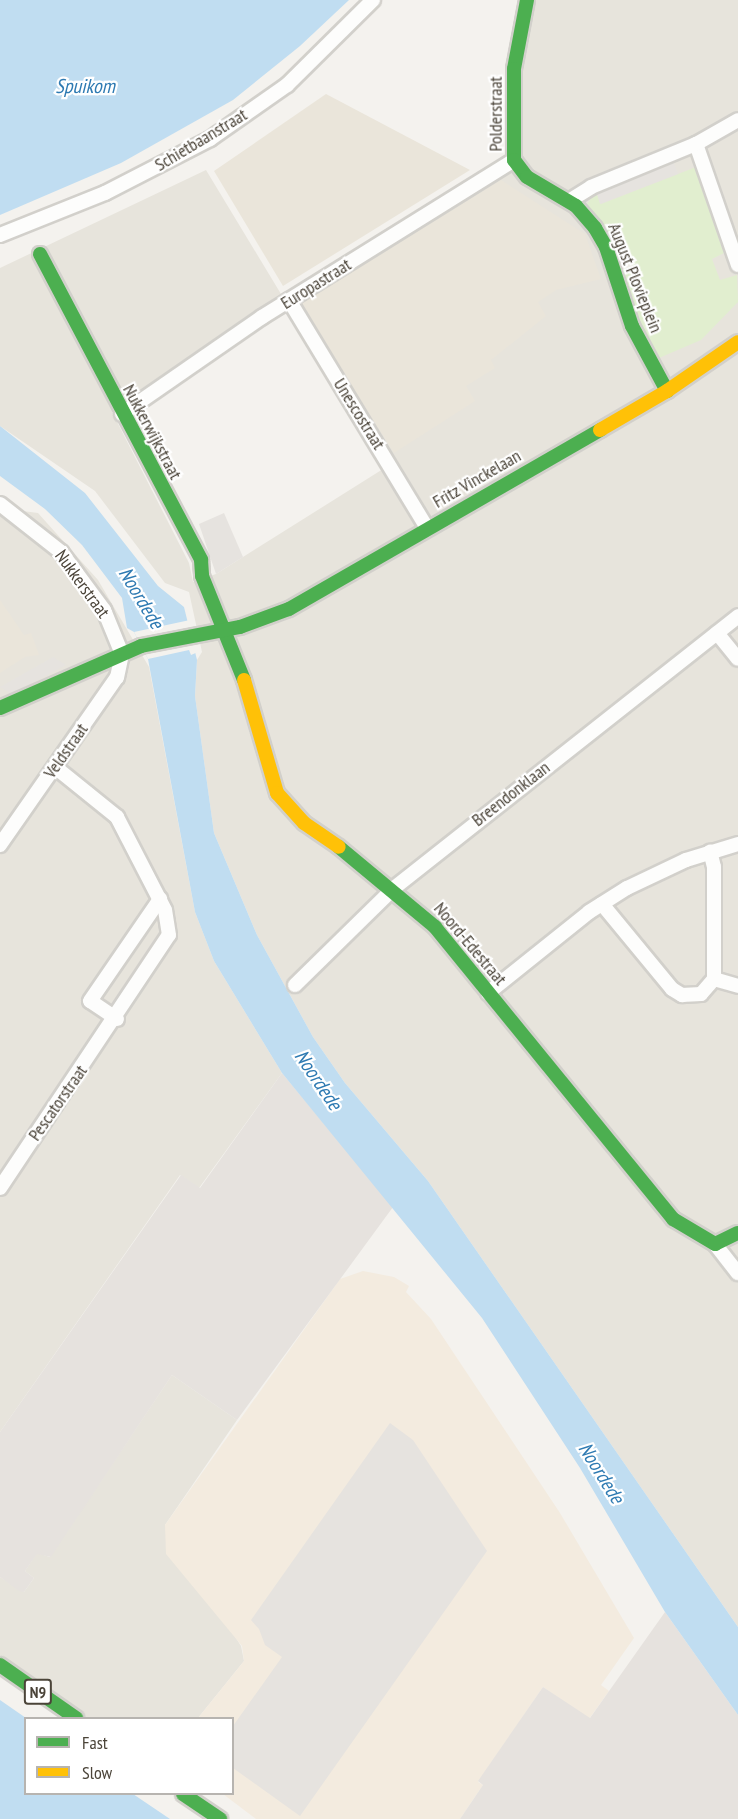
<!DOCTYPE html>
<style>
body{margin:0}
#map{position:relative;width:738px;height:1819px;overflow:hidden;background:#f4f2ee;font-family:"PT Sans Narrow",sans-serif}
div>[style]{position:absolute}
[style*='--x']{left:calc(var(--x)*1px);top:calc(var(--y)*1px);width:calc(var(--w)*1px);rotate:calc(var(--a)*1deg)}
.residential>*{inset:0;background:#e7e4dc}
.commercial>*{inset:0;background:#f3ebdf}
.industrial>*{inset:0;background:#e6e2de}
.education>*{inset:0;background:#eae5da}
.green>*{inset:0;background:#e1eecf}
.parking>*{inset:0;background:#e6e3df}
.water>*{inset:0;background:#c0ddf1}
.pier>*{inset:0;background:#f4f2ee}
.roads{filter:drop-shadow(2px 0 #d2d0cb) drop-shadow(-2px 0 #d2d0cb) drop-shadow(0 2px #d2d0cb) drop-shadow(0 -2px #d2d0cb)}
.street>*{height:14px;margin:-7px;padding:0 7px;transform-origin:7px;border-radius:7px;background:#fdfdfc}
.fast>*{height:14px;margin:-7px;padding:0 7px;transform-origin:7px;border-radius:7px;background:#4caf50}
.slow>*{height:14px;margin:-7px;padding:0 7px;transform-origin:7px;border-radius:7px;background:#ffc107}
span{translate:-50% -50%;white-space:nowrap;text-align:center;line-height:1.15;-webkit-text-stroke:4.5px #fff;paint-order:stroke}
.shield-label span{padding:2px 4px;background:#fff;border:2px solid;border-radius:4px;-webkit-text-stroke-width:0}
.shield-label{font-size:16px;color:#4b4439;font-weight:700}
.street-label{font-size:18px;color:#4b4439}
.water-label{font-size:20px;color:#2e7ab2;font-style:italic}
.legend{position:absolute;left:24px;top:1717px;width:210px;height:78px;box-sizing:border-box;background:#fff;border:2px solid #b7b4b0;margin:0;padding:8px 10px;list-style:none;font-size:18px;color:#4b4439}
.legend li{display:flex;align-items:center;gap:12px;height:30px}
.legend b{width:30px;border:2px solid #b7b4b0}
</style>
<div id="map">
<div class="residential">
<div style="clip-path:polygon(evenodd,527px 0,738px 0,738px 1627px,428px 1181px,345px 1083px,313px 1037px,257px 935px,214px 833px,195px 696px,197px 660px,202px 652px,189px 592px,165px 583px,95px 491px,0 426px,0 268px,206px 170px,281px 294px,514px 160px,527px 0,277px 297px,383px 469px,216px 574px,193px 582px,189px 563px,112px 412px,277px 297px)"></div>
<div style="clip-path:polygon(0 508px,38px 513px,98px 580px,149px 667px,195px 912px,214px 961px,282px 1073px,199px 1188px,180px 1175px,0 1432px)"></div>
<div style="clip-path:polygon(172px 1375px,237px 1420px,165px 1525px,241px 1646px,244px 1661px,198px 1718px,81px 1718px,0 1656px,0 1577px,24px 1592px,34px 1578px,25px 1571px,37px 1553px,50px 1557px)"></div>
</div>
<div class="commercial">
<div style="clip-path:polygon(363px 1271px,394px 1277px,409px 1286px,406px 1292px,431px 1319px,560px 1513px,634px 1638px,601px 1685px,609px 1691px,589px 1719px,543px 1687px,478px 1782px,483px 1785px,460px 1819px,256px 1819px,223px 1794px,232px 1794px,232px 1718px,198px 1718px,244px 1661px,242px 1646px,166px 1554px,165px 1525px,340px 1279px)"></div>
</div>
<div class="industrial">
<div style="clip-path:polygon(282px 1073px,393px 1207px,237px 1420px,172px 1375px,51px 1557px,37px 1554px,25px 1571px,34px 1578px,24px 1592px,19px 1591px,0 1577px,0 1432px,181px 1175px,200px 1188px)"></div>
<div style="clip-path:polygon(665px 1612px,738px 1715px,738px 1819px,460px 1819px,483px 1785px,478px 1781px,543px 1687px,590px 1718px)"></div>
</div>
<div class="education">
<div style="clip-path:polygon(326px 94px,470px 170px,283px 286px,214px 171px)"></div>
<div style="clip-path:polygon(501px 180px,585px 234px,601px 279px,556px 290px,538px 302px,546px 316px,491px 360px,495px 368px,466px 386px,475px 401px,394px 453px,300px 304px)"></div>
<div style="clip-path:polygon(0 600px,24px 635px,31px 633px,39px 655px,25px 657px,0 673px)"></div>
</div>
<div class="green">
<div style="clip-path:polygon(696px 167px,724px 253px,712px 259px,720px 280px,737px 275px,738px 302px,701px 340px,659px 358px,639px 321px,621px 270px,633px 266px,622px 232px,609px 235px,587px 204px,596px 191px,601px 204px)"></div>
</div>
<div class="parking">
<div style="clip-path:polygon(674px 163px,678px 174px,600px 204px,596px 191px)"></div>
<div style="clip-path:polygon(704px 168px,731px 245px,722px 248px,697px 171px)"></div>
<div style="clip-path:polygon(224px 513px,243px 557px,216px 574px,199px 524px)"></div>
<div style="clip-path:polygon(53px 657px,66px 665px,12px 694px,0 687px)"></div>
<div style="clip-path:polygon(390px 1423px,413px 1440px,487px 1551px,300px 1816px,233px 1768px,233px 1726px,282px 1657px,265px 1645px,259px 1629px,251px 1620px)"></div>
</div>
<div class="water">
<div style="clip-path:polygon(0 0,349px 0,300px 46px,233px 100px,121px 163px,0 215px)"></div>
<div style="clip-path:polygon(0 426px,85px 493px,158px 586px,184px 607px,197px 660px,195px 696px,214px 833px,257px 935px,313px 1037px,345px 1083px,428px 1181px,738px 1627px,738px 1715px,665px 1612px,580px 1468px,482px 1318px,282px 1073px,214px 961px,195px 912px,148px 659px,134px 632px,127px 628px,122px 598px,82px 545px,45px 509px,0 476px)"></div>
<div style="clip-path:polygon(0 1700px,26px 1718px,26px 1794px,133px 1794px,170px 1819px,0 1819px)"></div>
</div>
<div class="pier">
<div style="clip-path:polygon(190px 620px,198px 652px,191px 655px,189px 650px,148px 659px,134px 632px)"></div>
</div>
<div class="roads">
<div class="street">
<div style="--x:696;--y:144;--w:128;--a:70.9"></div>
<div style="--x:569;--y:201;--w:26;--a:-32"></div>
<div style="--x:591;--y:187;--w:113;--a:-22.3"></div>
<div style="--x:696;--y:144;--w:48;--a:-29.7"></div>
<div style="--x:0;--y:235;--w:113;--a:-21.8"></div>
<div style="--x:105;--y:193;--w:118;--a:-27.2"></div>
<div style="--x:210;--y:139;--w:94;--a:-35"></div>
<div style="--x:287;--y:85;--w:121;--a:-44.7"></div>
<div style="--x:289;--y:300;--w:267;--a:58.8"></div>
<div style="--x:122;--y:414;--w:170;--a:-34.7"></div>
<div style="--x:262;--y:317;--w:297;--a:-31.9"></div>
<div style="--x:0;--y:504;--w:78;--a:38.2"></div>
<div style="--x:61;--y:552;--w:72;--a:53.4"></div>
<div style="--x:104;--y:610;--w:48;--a:67.8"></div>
<div style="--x:122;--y:654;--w:24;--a:102"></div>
<div style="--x:117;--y:677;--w:205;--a:124.9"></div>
<div style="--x:717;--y:633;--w:33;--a:51"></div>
<div style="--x:602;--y:904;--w:110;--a:50.5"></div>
<div style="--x:672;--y:989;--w:12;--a:31"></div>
<div style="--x:682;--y:995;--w:19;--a:-3"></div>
<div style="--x:701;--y:994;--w:20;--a:-49"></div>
<div style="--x:714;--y:979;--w:112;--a:-90"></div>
<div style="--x:714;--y:867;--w:16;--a:-104"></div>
<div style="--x:714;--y:979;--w:25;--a:16"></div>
<div style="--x:295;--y:985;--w:139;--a:-44.4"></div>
<div style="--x:394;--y:888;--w:439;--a:-38.3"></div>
<div style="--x:488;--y:993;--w:129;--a:-38.7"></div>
<div style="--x:589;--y:912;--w:45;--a:-32.3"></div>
<div style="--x:627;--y:888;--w:65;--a:-25.4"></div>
<div style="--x:686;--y:860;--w:54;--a:-17.1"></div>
<div style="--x:117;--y:1019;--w:32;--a:-146"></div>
<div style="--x:90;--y:1001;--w:124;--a:-55.5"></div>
<div style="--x:0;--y:1188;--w:304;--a:-56.3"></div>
<div style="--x:169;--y:935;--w:25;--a:-99"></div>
<div style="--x:165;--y:910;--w:105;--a:-117.3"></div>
<div style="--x:117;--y:817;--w:80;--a:-141.1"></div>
<div style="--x:715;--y:1244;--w:37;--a:52"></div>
</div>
<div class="fast">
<div style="--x:527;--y:0;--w:70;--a:100.7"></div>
<div style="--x:514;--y:69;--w:91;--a:90"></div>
<div style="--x:514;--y:160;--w:21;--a:53"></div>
<div style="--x:527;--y:177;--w:57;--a:30.6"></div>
<div style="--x:576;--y:206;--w:29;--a:49"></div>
<div style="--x:595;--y:228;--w:22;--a:60"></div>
<div style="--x:606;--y:247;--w:83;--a:71.8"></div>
<div style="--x:632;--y:326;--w:74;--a:61.7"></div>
<div style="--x:40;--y:254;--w:346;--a:62.2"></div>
<div style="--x:201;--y:560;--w:16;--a:86"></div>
<div style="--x:202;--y:576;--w:112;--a:68"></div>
<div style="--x:0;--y:708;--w:154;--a:-23.7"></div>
<div style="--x:141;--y:646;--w:101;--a:-10.9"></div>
<div style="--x:240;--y:627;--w:52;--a:-20.2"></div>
<div style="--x:289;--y:609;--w:359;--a:-29.9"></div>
<div style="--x:339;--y:847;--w:125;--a:39.8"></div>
<div style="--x:435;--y:927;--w:377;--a:50.8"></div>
<div style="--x:673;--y:1219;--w:49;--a:30.8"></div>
<div style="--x:715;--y:1244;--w:25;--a:-26"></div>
<div style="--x:0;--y:1665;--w:93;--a:34.9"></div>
<div style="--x:183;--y:1794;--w:45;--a:34"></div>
</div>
<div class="slow">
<div style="--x:600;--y:430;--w:78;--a:-30.2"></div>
<div style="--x:667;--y:391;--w:86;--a:-34.6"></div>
<div style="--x:244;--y:680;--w:118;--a:73.7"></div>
<div style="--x:277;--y:793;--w:40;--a:48"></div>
<div style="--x:304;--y:823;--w:42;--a:34.4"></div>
</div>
</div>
<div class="shield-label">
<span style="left:38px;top:1692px">N9</span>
</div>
<div class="street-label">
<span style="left:496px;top:114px;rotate:-90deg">Polderstraat</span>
<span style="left:201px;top:140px;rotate:-31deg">Schietbaanstraat</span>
<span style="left:635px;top:278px;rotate:68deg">August Plovieplein</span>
<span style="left:316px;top:284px;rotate:-32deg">Europastraat</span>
<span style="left:359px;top:414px;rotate:58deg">Unescostraat</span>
<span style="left:152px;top:432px;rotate:62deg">Nukkerwijkstraat</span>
<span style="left:477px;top:479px;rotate:-30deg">Fritz Vinckelaan</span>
<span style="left:82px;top:584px;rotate:54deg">Nukkerstraat</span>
<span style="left:66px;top:751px;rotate:-55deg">Veldstraat</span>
<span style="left:511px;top:794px;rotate:-38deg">Breendonklaan</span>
<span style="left:470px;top:944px;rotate:50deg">Noord-Edestraat</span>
<span style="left:58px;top:1103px;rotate:-55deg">Pescatorstraat</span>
</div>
<div class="water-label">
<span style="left:85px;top:86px">Spuikom</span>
<span style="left:141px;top:598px;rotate:59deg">Noordede</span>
<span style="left:318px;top:1080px;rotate:56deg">Noordede</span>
<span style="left:601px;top:1473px;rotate:58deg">Noordede</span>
</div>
<ul class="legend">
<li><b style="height:8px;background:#4caf50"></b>Fast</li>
<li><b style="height:8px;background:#ffc107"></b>Slow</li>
</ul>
</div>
